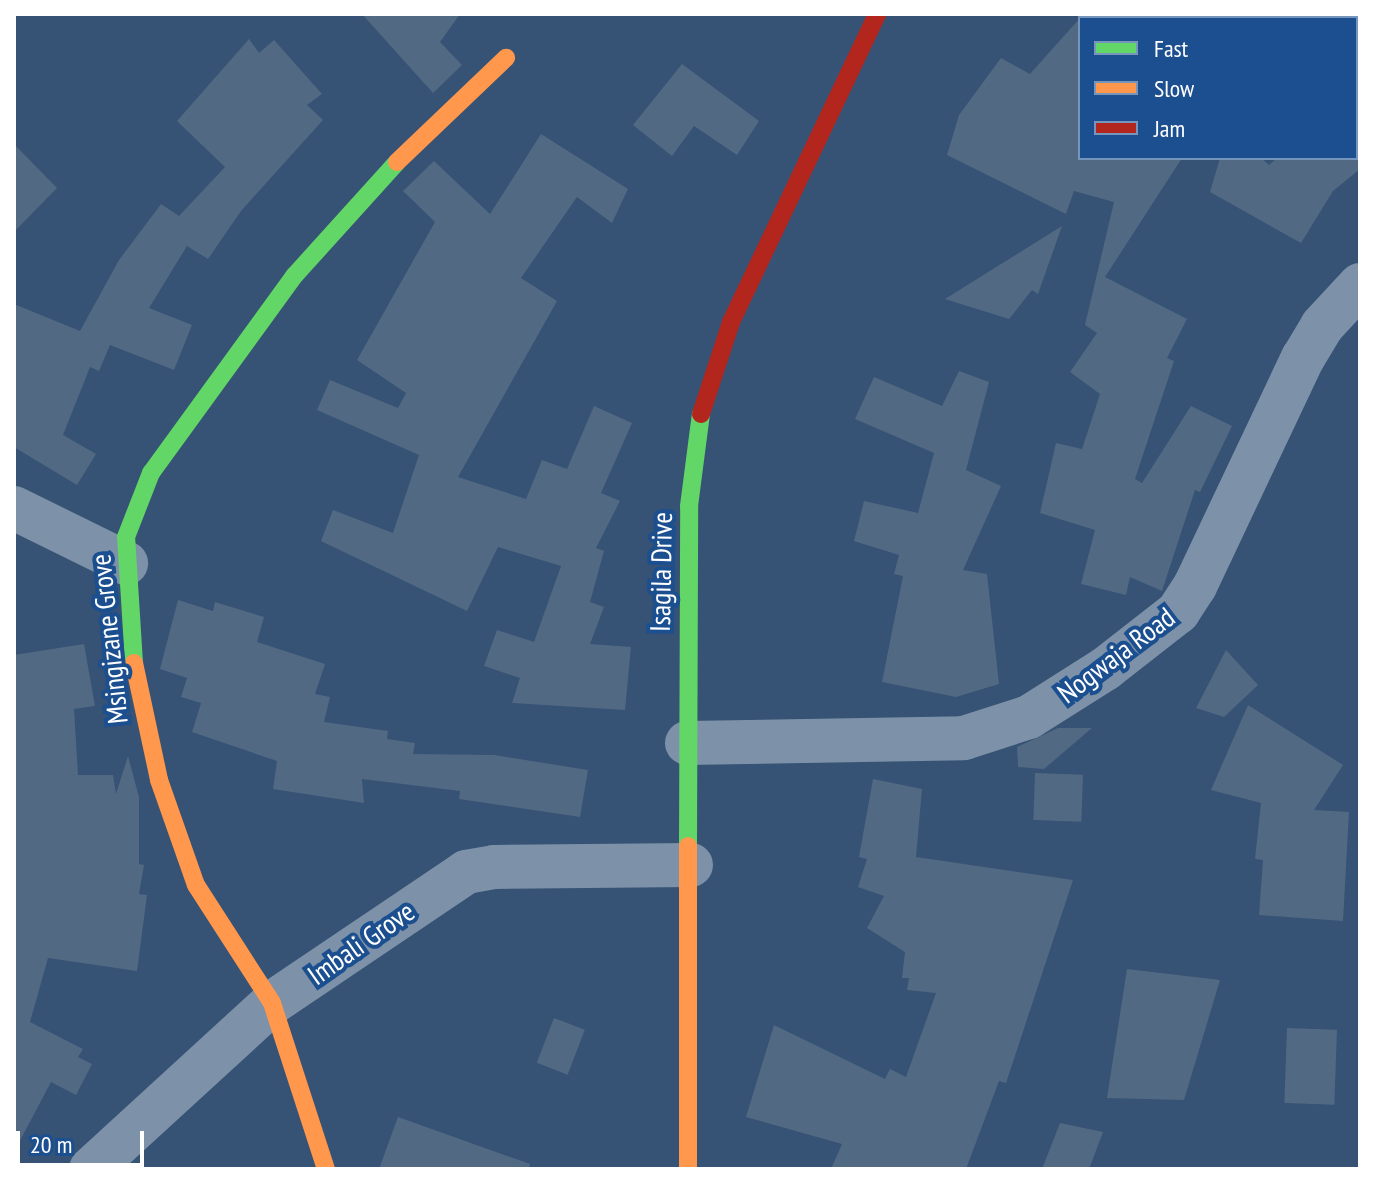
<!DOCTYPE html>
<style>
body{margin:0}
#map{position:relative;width:1374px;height:1183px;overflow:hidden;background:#365274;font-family:"PT Sans Narrow",sans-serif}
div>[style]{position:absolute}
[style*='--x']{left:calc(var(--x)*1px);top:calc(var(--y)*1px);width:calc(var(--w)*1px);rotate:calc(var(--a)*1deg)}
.building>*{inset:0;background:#526984;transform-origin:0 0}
.street>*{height:44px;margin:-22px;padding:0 22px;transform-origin:22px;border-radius:22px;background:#7d92a8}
.fast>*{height:18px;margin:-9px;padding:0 9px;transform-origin:9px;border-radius:9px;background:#63d668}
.slow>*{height:18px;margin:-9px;padding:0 9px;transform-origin:9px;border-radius:9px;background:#ff974d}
.jam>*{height:18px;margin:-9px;padding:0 9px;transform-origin:9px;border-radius:9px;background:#b3261e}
span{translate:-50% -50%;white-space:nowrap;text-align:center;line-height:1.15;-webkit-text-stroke:8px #1b4f8f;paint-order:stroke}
.street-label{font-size:28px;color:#fff}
.frame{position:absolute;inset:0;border:16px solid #fff;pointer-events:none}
.legend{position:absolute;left:1078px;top:16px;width:280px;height:144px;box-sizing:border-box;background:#1b4f8f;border:2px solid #7695bc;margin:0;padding:10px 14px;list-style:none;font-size:24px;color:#fff}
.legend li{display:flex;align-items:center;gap:16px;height:40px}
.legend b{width:40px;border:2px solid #7695bc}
.scale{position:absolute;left:16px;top:1131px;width:128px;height:36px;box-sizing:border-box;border:4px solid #fff;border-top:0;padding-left:10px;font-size:24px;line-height:28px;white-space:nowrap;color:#fff;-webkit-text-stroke:6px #1b4f8f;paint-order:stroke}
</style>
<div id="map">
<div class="building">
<div style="clip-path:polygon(362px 14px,460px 14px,440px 42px,462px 65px,433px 93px)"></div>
<div style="clip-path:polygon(1080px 18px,1080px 158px,1182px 158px,1105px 277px,1187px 319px,1167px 358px,1174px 361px,1135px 479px,1142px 483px,1191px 406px,1232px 426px,1200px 492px,1195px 490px,1162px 591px,1130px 577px,1126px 595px,1081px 584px,1095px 530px,1040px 513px,1056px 443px,1082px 449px,1100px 394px,1070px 372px,1097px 333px,1085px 325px,1114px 202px,1074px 191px,1066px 214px,947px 155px,959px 115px,1001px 58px,1030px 74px)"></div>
<div style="clip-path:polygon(249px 39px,259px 53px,274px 40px,322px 94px,307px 105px,323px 120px,241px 211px,208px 259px,187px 246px,149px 308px,192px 325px,174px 370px,110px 345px,99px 371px,90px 367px,63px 435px,96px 454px,77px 485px,14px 447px,14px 304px,80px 331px,119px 260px,161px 204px,179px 216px,225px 167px,177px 121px)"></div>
<div style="clip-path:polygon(682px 64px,759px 121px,737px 155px,694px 126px,672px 156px,633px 125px)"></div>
<div style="clip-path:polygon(541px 134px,628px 189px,612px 223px,577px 197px,521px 278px,557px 301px,458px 477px,526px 499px,542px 460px,567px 469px,594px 406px,632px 423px,601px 493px,620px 501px,596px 548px,604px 551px,590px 602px,604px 607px,590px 644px,631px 647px,625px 710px,512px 703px,520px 678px,484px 666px,497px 630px,534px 642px,561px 566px,498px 547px,467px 611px,321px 541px,333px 510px,393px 533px,419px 455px,317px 410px,330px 380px,398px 408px,406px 393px,357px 360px,435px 222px,403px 191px,434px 161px,490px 214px)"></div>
<div style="clip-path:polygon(14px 144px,57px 188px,14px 232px)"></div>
<div style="clip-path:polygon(1220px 158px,1261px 158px,1269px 165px,1277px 158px,1360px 158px,1360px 169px,1333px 191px,1301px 243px,1210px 192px)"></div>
<div style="clip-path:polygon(1062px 226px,1038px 294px,1032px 290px,1009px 319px,945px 299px)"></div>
<div style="clip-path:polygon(959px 371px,989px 382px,966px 470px,1001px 486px,963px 570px,987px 574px,999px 684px,956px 697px,882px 682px,903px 576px,894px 574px,899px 555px,854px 541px,864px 501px,918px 513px,934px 453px,855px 419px,874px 377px,942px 406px)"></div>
<div style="clip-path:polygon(178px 600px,213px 611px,215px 602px,264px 617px,257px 642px,325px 664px,315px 694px,330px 697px,324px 722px,388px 731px,387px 739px,415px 743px,413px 754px,494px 755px,588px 770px,580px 817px,459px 799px,460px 791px,362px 779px,364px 803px,273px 789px,277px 761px,192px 732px,201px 703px,181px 697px,187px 678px,160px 669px)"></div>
<div style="clip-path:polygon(84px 644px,95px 706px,74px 709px,78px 775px,113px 775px,116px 794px,128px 756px,139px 797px,139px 864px,144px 865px,139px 894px,147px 895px,137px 971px,48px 958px,30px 1022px,83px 1049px,78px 1057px,92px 1064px,76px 1095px,51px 1082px,14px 1152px,14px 655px)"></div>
<div style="clip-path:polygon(1226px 650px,1258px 685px,1224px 717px,1196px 708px)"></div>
<div style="clip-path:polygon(1248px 705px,1343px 765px,1314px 810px,1349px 812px,1343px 921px,1259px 915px,1263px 860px,1255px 859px,1261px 803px,1211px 790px)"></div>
<div style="clip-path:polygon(1058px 728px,1092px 728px,1044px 769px,1018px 767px,1017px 747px)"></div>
<div style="left:1035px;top:773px;width:48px;height:47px;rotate:2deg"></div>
<div style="clip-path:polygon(873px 779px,922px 789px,916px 857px,1073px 880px,1006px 1083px,999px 1081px,966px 1169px,831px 1169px,842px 1144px,746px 1117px,774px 1025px,885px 1079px,890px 1069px,906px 1077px,936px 993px,907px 990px,909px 978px,902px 978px,905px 952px,867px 928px,884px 896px,858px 887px,867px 859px,859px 857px)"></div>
<div style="clip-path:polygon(1127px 969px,1220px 980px,1184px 1100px,1107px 1098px)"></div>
<div style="left:554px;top:1018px;width:33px;height:48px;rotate:21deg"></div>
<div style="left:1287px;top:1028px;width:50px;height:75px;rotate:2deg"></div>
<div style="clip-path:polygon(398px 1117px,530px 1164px,529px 1169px,379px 1169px)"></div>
<div style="clip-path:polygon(1060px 1123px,1103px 1132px,1089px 1169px,1042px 1169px)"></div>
</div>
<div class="street">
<div style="--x:14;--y:508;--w:125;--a:26.2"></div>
<div style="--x:687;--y:743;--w:277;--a:-1"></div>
<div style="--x:964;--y:738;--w:68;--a:-17.9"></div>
<div style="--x:1029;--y:717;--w:90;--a:-32.3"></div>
<div style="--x:1105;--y:669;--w:93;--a:-38"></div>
<div style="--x:1178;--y:612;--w:31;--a:-57"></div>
<div style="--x:1195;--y:586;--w:252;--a:-64.7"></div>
<div style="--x:1303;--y:358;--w:37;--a:-59"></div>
<div style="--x:1322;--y:326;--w:56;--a:-47.2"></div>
<div style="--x:91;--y:1169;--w:246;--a:-42.5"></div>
<div style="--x:272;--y:1003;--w:234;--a:-34"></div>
<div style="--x:466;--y:872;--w:28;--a:-10"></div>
<div style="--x:494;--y:867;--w:197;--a:-0.6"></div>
</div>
<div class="fast">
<div style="--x:134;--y:663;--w:126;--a:-93.6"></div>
<div style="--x:126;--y:537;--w:69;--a:-68.7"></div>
<div style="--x:151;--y:473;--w:245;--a:-54"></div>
<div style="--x:295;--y:275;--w:152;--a:-47.9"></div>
<div style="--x:688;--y:846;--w:340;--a:-89.8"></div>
<div style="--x:689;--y:506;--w:93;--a:-82.6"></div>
</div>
<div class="slow">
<div style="--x:397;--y:162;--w:151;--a:-43.7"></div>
<div style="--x:134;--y:663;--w:120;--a:77.9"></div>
<div style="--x:159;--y:780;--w:111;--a:70.6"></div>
<div style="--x:196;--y:885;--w:140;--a:57.2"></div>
<div style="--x:272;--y:1003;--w:175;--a:72"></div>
<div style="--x:688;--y:1169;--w:323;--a:-90"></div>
</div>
<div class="jam">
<div style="--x:701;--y:414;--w:97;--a:-71.9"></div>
<div style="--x:731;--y:322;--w:341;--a:-64.6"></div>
</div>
<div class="street-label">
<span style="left:661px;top:572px;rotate:-89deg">Isagila Drive</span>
<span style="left:109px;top:639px;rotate:-96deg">Msingizane Grove</span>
<span style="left:1116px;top:655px;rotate:-37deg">Nogwaja Road</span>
<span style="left:361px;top:943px;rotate:-35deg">Imbali Grove</span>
</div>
<div class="frame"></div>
<ul class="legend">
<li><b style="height:10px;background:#63d668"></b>Fast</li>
<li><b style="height:10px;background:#ff974d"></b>Slow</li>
<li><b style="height:10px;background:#b3261e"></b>Jam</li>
</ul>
<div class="scale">20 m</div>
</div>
